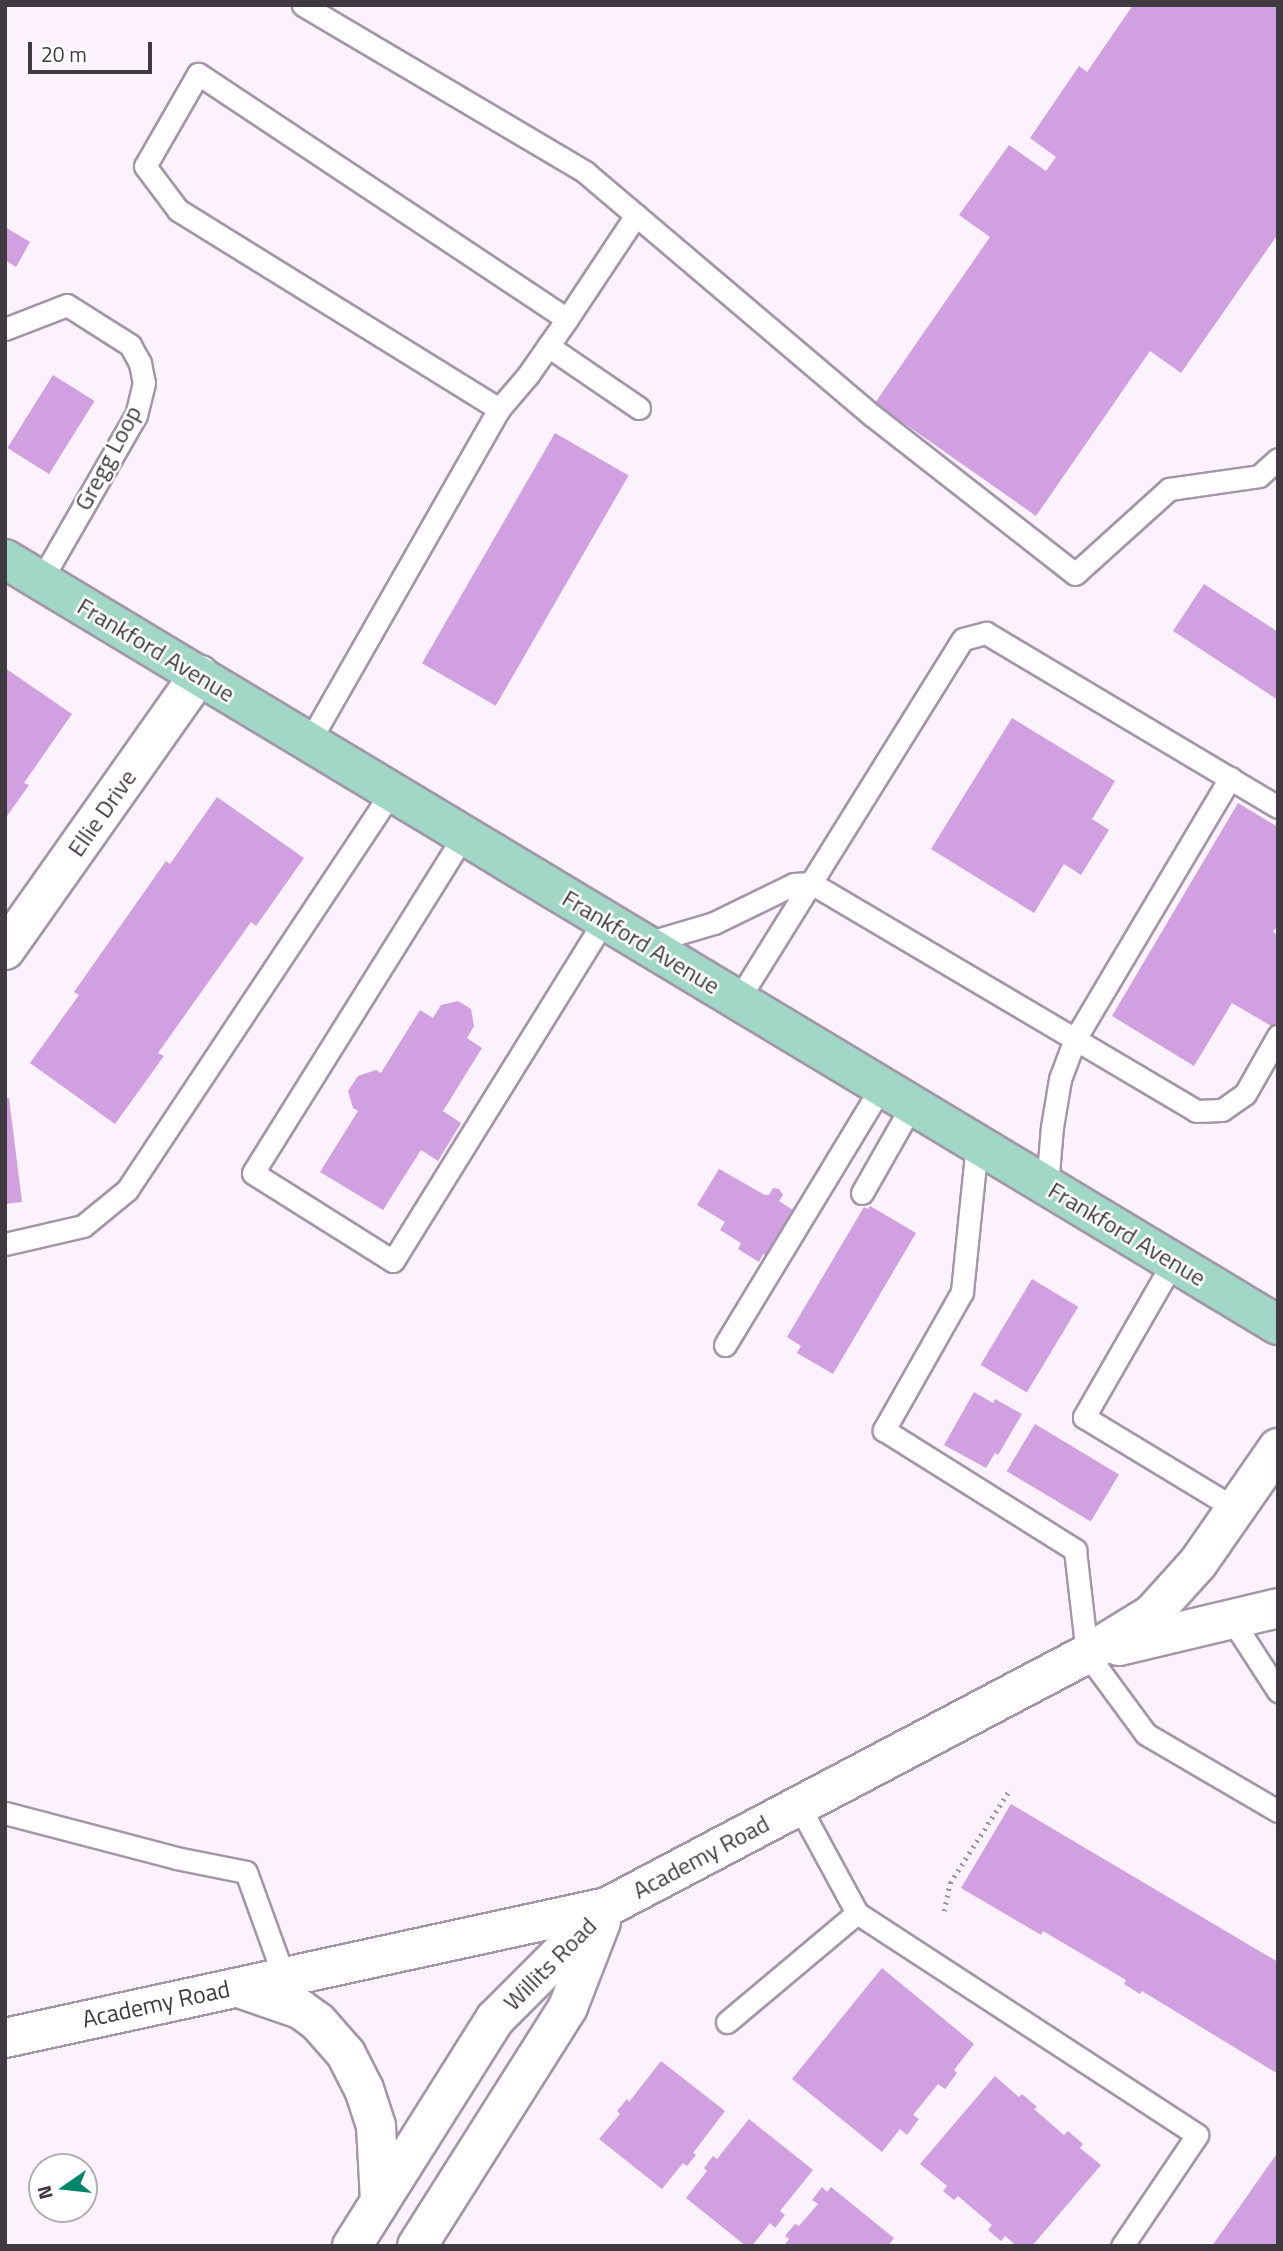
<!DOCTYPE html>
<style>
body{margin:0}
#map{position:relative;width:1283px;height:2251px;overflow:hidden;background:#fbf2fd;font-family:"Titillium Web",sans-serif}
div>[style]{position:absolute}
[style*='--x']{left:calc(var(--x)*1px);top:calc(var(--y)*1px);width:calc(var(--w)*1px);rotate:calc(var(--a)*1deg)}
.building>*{inset:0;background:#d1a0e0;transform-origin:0 0}
.path>*{height:4.5px;margin-top:-2.25px;transform-origin:0;background:repeating-linear-gradient(90deg,#9d959e 0 2px,transparent 0 7px)}
.roads{filter:drop-shadow(2px 0 #a396a7) drop-shadow(-2px 0 #a396a7) drop-shadow(0 2px #a396a7) drop-shadow(0 -2px #a396a7)}
.service>*{height:21px;margin:-10.5px;padding:0 10.5px;transform-origin:10.5px;border-radius:10.5px;background:#fff}
.minor>*{height:38px;margin:-19px;padding:0 19px;transform-origin:19px;border-radius:19px;background:#fff}
.secondary>*{height:38px;margin:-19px;padding:0 19px;transform-origin:19px;border-radius:19px;background:#fff}
.primary>*{height:38px;margin:-19px;padding:0 19px;transform-origin:19px;border-radius:19px;background:#a0d7c7}
span{translate:-50% -50%;white-space:nowrap;text-align:center;line-height:1.15;-webkit-text-stroke:5px #fff;paint-order:stroke}
.street-label{font-size:24px;color:#3f3940}
.frame{position:absolute;inset:0;border:7px solid #3f3940;pointer-events:none}
.north{position:absolute;left:28px;top:2153px;width:70px;height:70px;box-sizing:border-box;background:#fff;border:2px solid #b2b0b3;border-radius:50%;rotate:256deg;font-size:19px;font-weight:700;line-height:28px;text-align:center;color:#3f3940}
.north::after{content:'';display:block;margin:auto;width:24px;height:32px;background:#00866a;clip-path:polygon(50% 0,100% 100%,50% 72%,0 100%)}
.scale{position:absolute;left:28px;top:42px;width:124px;height:32px;box-sizing:border-box;border:4px solid #3f3940;border-top:0;padding-left:9px;font-size:21px;line-height:24px;white-space:nowrap;color:#3f3940;-webkit-text-stroke:5px #fff;paint-order:stroke}
</style>
<div id="map">
<div class="building">
<div style="clip-path:polygon(1133px 5px,1278px 5px,1278px 234px,1181px 373px,1150px 351px,1036px 516px,875px 403px,990px 237px,959px 215px,1009px 145px,1046px 171px,1056px 157px,1030px 138px,1079px 66px,1087px 72px)"></div>
<div style="clip-path:polygon(5px 227px,30px 242px,16px 267px,5px 260px)"></div>
<div style="left:53px;top:375px;width:49px;height:86px;rotate:32deg"></div>
<div style="left:555px;top:433px;width:85px;height:266px;rotate:30deg"></div>
<div style="clip-path:polygon(1204px 584px,1278px 632px,1278px 700px,1173px 631px)"></div>
<div style="clip-path:polygon(5px 668px,72px 714px,24px 783px,29px 785px,5px 819px)"></div>
<div style="clip-path:polygon(1012px 718px,1115px 781px,1092px 819px,1109px 830px,1081px 875px,1064px 864px,1034px 913px,931px 849px)"></div>
<div style="clip-path:polygon(217px 797px,304px 858px,256px 926px,251px 922px,158px 1053px,164px 1056px,115px 1124px,30px 1063px,79px 995px,74px 992px,166px 861px,170px 864px)"></div>
<div style="clip-path:polygon(1238px 803px,1278px 827px,1278px 925px,1273px 932px,1278px 935px,1278px 1030px,1232px 1003px,1194px 1066px,1112px 1016px)"></div>
<div style="clip-path:polygon(458px 1001px,471px 1009px,474px 1026px,467px 1038px,482px 1048px,443px 1111px,461px 1123px,438px 1161px,421px 1150px,383px 1210px,320px 1172px,358px 1111px,353px 1108px,348px 1091px,358px 1076px,376px 1070px,381px 1073px,420px 1010px,433px 1018px,441px 1005px)"></div>
<div style="clip-path:polygon(5px 1098px,9px 1098px,22px 1202px,5px 1204px)"></div>
<div style="clip-path:polygon(719px 1169px,765px 1195px,769px 1195px,773px 1188px,779px 1189px,783px 1195px,779px 1201px,793px 1210px,766px 1256px,763px 1254px,759px 1262px,738px 1249px,741px 1243px,720px 1230px,725px 1222px,697px 1205px)"></div>
<div style="clip-path:polygon(870px 1206px,916px 1233px,833px 1374px,797px 1353px,801px 1346px,787px 1337px,864px 1207px,868px 1209px)"></div>
<div style="left:1032px;top:1279px;width:54px;height:100px;rotate:31deg"></div>
<div style="clip-path:polygon(974px 1392px,993px 1403px,995px 1399px,1022px 1414px,998px 1455px,995px 1453px,986px 1468px,944px 1445px)"></div>
<div style="left:1035px;top:1424px;width:98px;height:55px;rotate:31deg"></div>
<div style="clip-path:polygon(1011px 1804px,1278px 1962px,1278px 2074px,1142px 1991px,1140px 1994px,1124px 1984px,1126px 1980px,1043px 1931px,1041px 1935px,961px 1888px)"></div>
<div style="clip-path:polygon(882px 1968px,974px 2044px,954px 2070px,957px 2073px,945px 2089px,938px 2084px,913px 2115px,919px 2119px,907px 2135px,900px 2129px,882px 2152px,792px 2079px)"></div>
<div style="clip-path:polygon(661px 2061px,725px 2111px,693px 2153px,696px 2155px,687px 2166px,683px 2163px,662px 2189px,599px 2139px,620px 2114px,617px 2111px,627px 2099px,629px 2102px)"></div>
<div style="clip-path:polygon(995px 2076px,1019px 2097px,1022px 2094px,1037px 2107px,1034px 2109px,1064px 2135px,1068px 2131px,1083px 2144px,1080px 2148px,1101px 2165px,1032px 2246px,1017px 2246px,1005px 2236px,1001px 2241px,988px 2230px,992px 2225px,958px 2196px,954px 2200px,943px 2191px,947px 2186px,920px 2164px)"></div>
<div style="clip-path:polygon(749px 2119px,813px 2170px,780px 2211px,785px 2215px,775px 2228px,770px 2223px,752px 2246px,746px 2246px,686px 2198px,707px 2171px,704px 2168px,713px 2156px,717px 2159px)"></div>
<div style="clip-path:polygon(1278px 2152px,1278px 2246px,1212px 2246px)"></div>
<div style="clip-path:polygon(822px 2187px,827px 2192px,831px 2187px,894px 2238px,888px 2246px,784px 2246px,789px 2239px,785px 2236px,795px 2224px,799px 2226px,818px 2204px,812px 2200px)"></div>
</div>
<div class="path">
<div style="--x:944;--y:1911;--w:29;--a:-78"></div>
<div style="--x:950;--y:1883;--w:112;--a:-57.4"></div>
</div>
<div class="roads">
<div class="service">
<div style="--x:303;--y:5;--w:328;--a:30.6"></div>
<div style="--x:585;--y:172;--w:377;--a:40.3"></div>
<div style="--x:873;--y:416;--w:256;--a:38"></div>
<div style="--x:1075;--y:574;--w:127;--a:-42.1"></div>
<div style="--x:1169;--y:489;--w:91;--a:-8.2"></div>
<div style="--x:1259;--y:476;--w:25;--a:-42"></div>
<div style="--x:567;--y:319;--w:125;--a:-56.4"></div>
<div style="--x:5;--y:329;--w:66;--a:-21.2"></div>
<div style="--x:67;--y:305;--w:75;--a:32.4"></div>
<div style="--x:130;--y:345;--w:21;--a:61"></div>
<div style="--x:140;--y:363;--w:20;--a:79"></div>
<div style="--x:144;--y:383;--w:33;--a:104"></div>
<div style="--x:136;--y:415;--w:190;--a:119.9"></div>
<div style="--x:548;--y:346;--w:110;--a:34.3"></div>
<div style="--x:309;--y:742;--w:383;--a:-60.3"></div>
<div style="--x:499;--y:409;--w:45;--a:-49.5"></div>
<div style="--x:528;--y:375;--w:68;--a:-55.1"></div>
<div style="--x:567;--y:319;--w:443;--a:-146.4"></div>
<div style="--x:198;--y:74;--w:106;--a:119.9"></div>
<div style="--x:145;--y:166;--w:55;--a:53.1"></div>
<div style="--x:178;--y:210;--w:378;--a:31.8"></div>
<div style="--x:464;--y:835;--w:398;--a:122"></div>
<div style="--x:253;--y:1173;--w:165;--a:32.2"></div>
<div style="--x:393;--y:1261;--w:400;--a:-58.2"></div>
<div style="--x:643;--y:944;--w:74;--a:-16.5"></div>
<div style="--x:714;--y:923;--w:89;--a:-26"></div>
<div style="--x:794;--y:884;--w:17;--a:-3"></div>
<div style="--x:811;--y:883;--w:447;--a:30.6"></div>
<div style="--x:1196;--y:1111;--w:26;--a:-2"></div>
<div style="--x:1222;--y:1110;--w:28;--a:-35"></div>
<div style="--x:1245;--y:1094;--w:67;--a:-60.4"></div>
<div style="--x:738;--y:1000;--w:425;--a:-58.1"></div>
<div style="--x:963;--y:639;--w:24;--a:-15"></div>
<div style="--x:986;--y:633;--w:340;--a:30.8"></div>
<div style="--x:977;--y:1144;--w:149;--a:95.8"></div>
<div style="--x:962;--y:1292;--w:159;--a:119.5"></div>
<div style="--x:884;--y:1430;--w:226;--a:32.1"></div>
<div style="--x:1075;--y:1550;--w:105;--a:83.4"></div>
<div style="--x:1087;--y:1654;--w:99;--a:53.6"></div>
<div style="--x:1146;--y:1734;--w:153;--a:30.3"></div>
<div style="--x:1047;--y:1186;--w:59;--a:-85.2"></div>
<div style="--x:1052;--y:1127;--w:49;--a:-80.5"></div>
<div style="--x:1060;--y:1079;--w:43;--a:-69.4"></div>
<div style="--x:1075;--y:1039;--w:304;--a:-59.3"></div>
<div style="--x:862;--y:1193;--w:101;--a:-60.4"></div>
<div style="--x:5;--y:1244;--w:80;--a:-13"></div>
<div style="--x:83;--y:1226;--w:57;--a:-39.3"></div>
<div style="--x:127;--y:1190;--w:479;--a:-56.4"></div>
<div style="--x:1173;--y:1262;--w:179;--a:119.9"></div>
<div style="--x:1084;--y:1417;--w:178;--a:31.2"></div>
<div style="--x:725;--y:1345;--w:301;--a:-58.8"></div>
<div style="--x:1232;--y:1620;--w:85;--a:57.1"></div>
<div style="--x:799;--y:1806;--w:122;--a:61.5"></div>
<div style="--x:857;--y:1913;--w:406;--a:33.1"></div>
<div style="--x:1197;--y:2135;--w:134;--a:124"></div>
<div style="--x:5;--y:1813;--w:177;--a:14.7"></div>
<div style="--x:176;--y:1858;--w:71;--a:11.3"></div>
<div style="--x:246;--y:1872;--w:112;--a:70.1"></div>
<div style="--x:727;--y:2022;--w:170;--a:-40"></div>
</div>
<div class="minor">
<div style="--x:5;--y:950;--w:337;--a:-54.8"></div>
</div>
<div class="secondary">
<div style="--x:1119;--y:1646;--w:163;--a:-13.4"></div>
<div style="--x:239;--y:1988;--w:65;--a:19"></div>
<div style="--x:300;--y:2009;--w:22;--a:36"></div>
<div style="--x:318;--y:2022;--w:43;--a:48.8"></div>
<div style="--x:346;--y:2054;--w:39;--a:63"></div>
<div style="--x:364;--y:2089;--w:39;--a:72"></div>
<div style="--x:376;--y:2126;--w:74;--a:86.9"></div>
<div style="--x:5;--y:2038;--w:616;--a:-12.28"></div>
<div style="--x:607;--y:1907;--w:543;--a:-27.79"></div>
<div style="--x:1087;--y:1654;--w:76;--a:-31.6"></div>
<div style="--x:1152;--y:1614;--w:69;--a:-48"></div>
<div style="--x:1198;--y:1563;--w:140;--a:-55.2"></div>
<div style="--x:352;--y:2246;--w:268;--a:-57.8"></div>
<div style="--x:495;--y:2019;--w:158;--a:-45"></div>
<div style="--x:417;--y:2246;--w:283;--a:-57.7"></div>
<div style="--x:568;--y:2007;--w:91;--a:-68.8"></div>
</div>
<div class="primary">
<div style="--x:5;--y:559;--w:1486;--a:31.04"></div>
</div>
</div>
<div class="street-label">
<span style="left:108px;top:458px;rotate:-62deg">Gregg Loop</span>
<span style="left:156px;top:650px;rotate:31deg">Frankford Avenue</span>
<span style="left:102px;top:813px;rotate:-55deg">Ellie Drive</span>
<span style="left:641px;top:942px;rotate:31deg">Frankford Avenue</span>
<span style="left:1127px;top:1234px;rotate:31deg">Frankford Avenue</span>
<span style="left:701px;top:1857px;rotate:-28deg">Academy Road</span>
<span style="left:550px;top:1964px;rotate:-45deg">Willits Road</span>
<span style="left:156px;top:2004px;rotate:-12deg">Academy Road</span>
</div>
<div class="frame"></div>
<div class="north">N</div>
<div class="scale">20 m</div>
</div>
